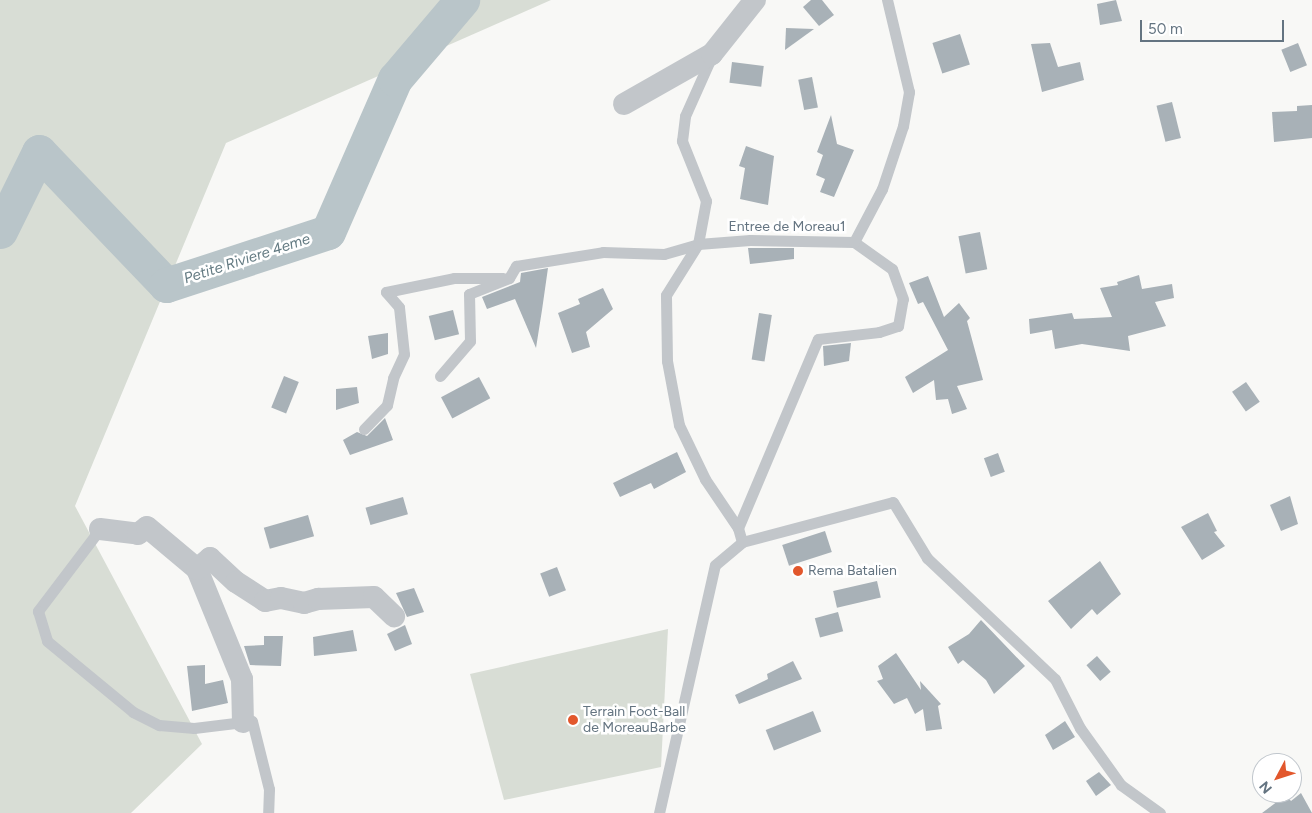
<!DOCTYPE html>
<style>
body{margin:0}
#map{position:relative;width:1312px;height:813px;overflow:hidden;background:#f8f8f6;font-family:Figtree,sans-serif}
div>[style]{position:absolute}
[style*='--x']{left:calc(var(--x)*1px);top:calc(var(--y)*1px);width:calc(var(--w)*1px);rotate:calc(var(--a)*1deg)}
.green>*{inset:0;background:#d8ddd5}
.river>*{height:35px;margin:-17.5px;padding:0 17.5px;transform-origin:17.5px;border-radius:17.5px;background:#b9c5c9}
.building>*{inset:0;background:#a8b1b7;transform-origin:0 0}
.lane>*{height:11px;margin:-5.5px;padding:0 5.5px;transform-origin:5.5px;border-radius:5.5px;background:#c2c6ca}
.street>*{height:22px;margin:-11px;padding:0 11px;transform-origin:11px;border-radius:11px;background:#c2c6ca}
.dots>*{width:14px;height:14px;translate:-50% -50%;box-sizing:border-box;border:2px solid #fff;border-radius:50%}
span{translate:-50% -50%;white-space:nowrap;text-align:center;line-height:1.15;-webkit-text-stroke:5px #fff;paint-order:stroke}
.street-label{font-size:14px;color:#647481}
.poi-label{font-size:14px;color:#647481}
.left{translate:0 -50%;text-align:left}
.water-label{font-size:15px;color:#637a82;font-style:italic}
.north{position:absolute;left:1252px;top:753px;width:50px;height:50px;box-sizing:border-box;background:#fff;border:1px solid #c1c7cd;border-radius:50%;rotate:230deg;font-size:14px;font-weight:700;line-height:20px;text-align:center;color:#647481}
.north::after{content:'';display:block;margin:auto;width:18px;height:22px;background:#e2572c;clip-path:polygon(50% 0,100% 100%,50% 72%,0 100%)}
.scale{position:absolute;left:1140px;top:20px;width:144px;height:22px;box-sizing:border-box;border:2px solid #647481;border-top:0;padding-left:6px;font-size:15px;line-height:18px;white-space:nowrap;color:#647481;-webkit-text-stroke:4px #fff;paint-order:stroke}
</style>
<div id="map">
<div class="green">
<div style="clip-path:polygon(0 0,551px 0,226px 143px,75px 506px,202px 744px,131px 813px,0 813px)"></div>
<div style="clip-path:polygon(668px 629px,661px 767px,504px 800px,470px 674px)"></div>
</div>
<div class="river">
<div style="--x:0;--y:231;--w:88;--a:-63.7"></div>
<div style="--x:39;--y:152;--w:184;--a:46.3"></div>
<div style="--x:166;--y:285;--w:170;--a:-18.1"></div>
<div style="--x:328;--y:232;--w:167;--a:-66.4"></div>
<div style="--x:395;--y:79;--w:104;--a:-49.7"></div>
</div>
<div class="building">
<div style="clip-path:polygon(811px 0,822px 0,834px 15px,819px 26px,803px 7px)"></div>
<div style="clip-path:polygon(1116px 0,1122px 21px,1100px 25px,1097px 4px)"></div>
<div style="clip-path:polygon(786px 28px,814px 29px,785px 50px)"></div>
<div style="left:960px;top:34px;width:32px;height:29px;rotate:72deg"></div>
<div style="clip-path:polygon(1050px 43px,1058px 67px,1080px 62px,1084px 80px,1042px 92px,1031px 44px)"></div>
<div style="left:1298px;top:43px;width:24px;height:18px;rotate:68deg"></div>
<div style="left:732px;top:62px;width:32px;height:21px;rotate:7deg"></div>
<div style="left:812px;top:77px;width:31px;height:14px;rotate:79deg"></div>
<div style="left:1172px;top:102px;width:37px;height:16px;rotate:76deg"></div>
<div style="clip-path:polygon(1312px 105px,1312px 138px,1274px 142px,1272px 112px,1297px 111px,1297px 106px)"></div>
<div style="clip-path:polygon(831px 115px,837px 144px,854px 150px,834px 197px,820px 192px,825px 179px,816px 175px,823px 155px,817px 152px)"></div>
<div style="clip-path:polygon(746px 146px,774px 156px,768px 205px,740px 199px,745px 168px,739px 166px)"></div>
<div style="left:980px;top:232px;width:38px;height:22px;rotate:79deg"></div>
<div style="clip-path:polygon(748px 248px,794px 248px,794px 259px,750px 264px)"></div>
<div style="clip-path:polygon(548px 268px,542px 310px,536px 348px,515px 299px,487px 309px,482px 297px,520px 282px,521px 273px)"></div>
<div style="clip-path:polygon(1139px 275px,1142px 289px,1172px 284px,1174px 298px,1155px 302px,1166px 326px,1128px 336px,1130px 351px,1082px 344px,1055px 349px,1052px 330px,1030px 334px,1029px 319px,1072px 313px,1074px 319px,1112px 317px,1100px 288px,1118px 285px,1117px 282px)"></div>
<div style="clip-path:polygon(928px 276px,944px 317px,959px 303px,970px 318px,967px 321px,983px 380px,957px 386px,967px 409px,952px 414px,948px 399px,936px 400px,934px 380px,913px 393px,905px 377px,948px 350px,923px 302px,918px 304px,909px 283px)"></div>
<div style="clip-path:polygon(603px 288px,613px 309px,586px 332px,590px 347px,572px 353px,558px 313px,580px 304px,578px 299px)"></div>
<div style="left:453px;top:310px;width:25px;height:25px;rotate:76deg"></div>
<div style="left:759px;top:313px;width:13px;height:47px;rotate:9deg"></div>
<div style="clip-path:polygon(388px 333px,388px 354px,372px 359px,368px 336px)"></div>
<div style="clip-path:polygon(851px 343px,849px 361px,824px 366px,823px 346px)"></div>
<div style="left:284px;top:376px;width:16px;height:34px;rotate:22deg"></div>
<div style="left:479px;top:377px;width:24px;height:43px;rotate:62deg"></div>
<div style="left:1246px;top:382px;width:24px;height:17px;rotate:55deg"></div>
<div style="clip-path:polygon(357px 387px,359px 403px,336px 410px,336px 389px)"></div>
<div style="clip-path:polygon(385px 418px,393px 440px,350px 455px,343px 440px,357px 432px,367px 436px)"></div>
<div style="clip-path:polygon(677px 452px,686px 472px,654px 489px,651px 483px,620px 497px,613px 483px)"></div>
<div style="left:998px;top:453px;width:20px;height:15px;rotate:70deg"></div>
<div style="clip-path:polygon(1290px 496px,1298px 524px,1281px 531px,1270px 505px)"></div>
<div style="left:403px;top:497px;width:18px;height:39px;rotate:74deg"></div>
<div style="clip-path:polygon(1208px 513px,1217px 531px,1214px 532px,1225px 546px,1202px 560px,1181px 527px)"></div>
<div style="left:308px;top:515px;width:22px;height:46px;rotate:74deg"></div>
<div style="left:825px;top:531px;width:22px;height:45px;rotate:72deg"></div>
<div style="clip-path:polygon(1100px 561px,1121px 594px,1097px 615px,1092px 609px,1071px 629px,1048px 601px)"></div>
<div style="left:557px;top:567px;width:25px;height:18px;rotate:69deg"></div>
<div style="left:877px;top:581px;width:17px;height:45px;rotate:77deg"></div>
<div style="clip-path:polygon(414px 588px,424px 612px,407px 617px,396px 593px)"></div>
<div style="left:838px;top:612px;width:20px;height:24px;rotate:75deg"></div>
<div style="clip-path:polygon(981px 620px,1025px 666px,994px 694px,986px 680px,963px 660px,958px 664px,948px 647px,969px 634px)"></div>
<div style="clip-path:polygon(405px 625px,412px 644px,395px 651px,387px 634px)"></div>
<div style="clip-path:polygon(353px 630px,357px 651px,314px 656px,313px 637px)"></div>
<div style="clip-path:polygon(264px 636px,283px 636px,281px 666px,250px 665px,244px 646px,264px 645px)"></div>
<div style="clip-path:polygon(896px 653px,921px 690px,920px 681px,941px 704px,938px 706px,942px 729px,926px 731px,923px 709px,915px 714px,907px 698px,894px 704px,877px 681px,883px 679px,878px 666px)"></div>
<div style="left:1097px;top:656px;width:21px;height:14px;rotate:49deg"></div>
<div style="clip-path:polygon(793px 661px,802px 679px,739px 704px,735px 695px,768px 679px,767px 674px)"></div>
<div style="clip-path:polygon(205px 665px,205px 684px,223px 680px,228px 703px,192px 711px,187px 666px)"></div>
<div style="left:813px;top:711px;width:22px;height:51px;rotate:68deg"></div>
<div style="clip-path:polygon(1065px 721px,1075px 737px,1053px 750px,1045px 735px)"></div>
<div style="clip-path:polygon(1099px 772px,1111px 785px,1096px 796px,1086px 781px)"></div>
<div style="clip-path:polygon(1301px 793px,1312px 813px,1262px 813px,1286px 795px,1291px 801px)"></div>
</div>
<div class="lane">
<div style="--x:440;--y:376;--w:46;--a:-49.4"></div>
<div style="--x:470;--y:341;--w:47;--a:-91.2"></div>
<div style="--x:469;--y:294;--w:43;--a:-21.8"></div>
<div style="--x:509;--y:278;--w:14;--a:-60"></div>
<div style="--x:516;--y:266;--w:88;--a:-9.1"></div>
<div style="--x:603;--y:252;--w:61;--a:1.9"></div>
<div style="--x:664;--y:254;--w:35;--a:-16"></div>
<div style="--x:698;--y:244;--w:44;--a:-79.5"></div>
<div style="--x:706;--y:201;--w:65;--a:-111.8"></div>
<div style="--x:682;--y:141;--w:25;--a:-83"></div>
<div style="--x:685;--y:116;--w:64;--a:-65.9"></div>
<div style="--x:364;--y:429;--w:33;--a:-46"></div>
<div style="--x:387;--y:405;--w:28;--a:-77"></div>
<div style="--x:393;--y:378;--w:26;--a:-65"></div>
<div style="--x:404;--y:354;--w:47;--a:-96.1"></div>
<div style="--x:399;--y:307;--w:20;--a:-131"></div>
<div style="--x:386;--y:292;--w:69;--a:-11.6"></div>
<div style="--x:454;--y:278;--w:49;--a:0"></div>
<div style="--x:738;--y:528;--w:205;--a:-67.1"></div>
<div style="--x:818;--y:339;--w:61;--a:-6.5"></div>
<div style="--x:879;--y:332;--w:20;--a:-18"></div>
<div style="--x:898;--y:326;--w:27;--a:-80"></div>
<div style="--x:903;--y:299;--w:32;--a:-110"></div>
<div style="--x:892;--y:269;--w:47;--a:-144.6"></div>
<div style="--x:100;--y:529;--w:103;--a:127.1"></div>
<div style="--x:38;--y:611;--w:31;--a:73"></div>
<div style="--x:47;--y:641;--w:112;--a:39.5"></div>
<div style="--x:133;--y:712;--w:29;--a:27"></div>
<div style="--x:159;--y:725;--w:35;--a:5"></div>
<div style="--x:194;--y:728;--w:58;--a:-6.9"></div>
<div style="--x:252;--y:721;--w:70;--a:76"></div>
<div style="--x:269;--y:789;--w:24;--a:92"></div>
<div style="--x:742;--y:542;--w:15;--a:-106"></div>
<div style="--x:738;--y:528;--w:59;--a:-124"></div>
<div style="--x:705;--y:479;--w:60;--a:-115.7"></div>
<div style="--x:679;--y:425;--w:65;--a:-100.6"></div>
<div style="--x:667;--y:361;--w:66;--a:-90.9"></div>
<div style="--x:666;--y:295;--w:60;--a:-57.9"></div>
<div style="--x:698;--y:244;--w:52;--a:-4.4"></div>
<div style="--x:750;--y:240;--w:104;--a:1.1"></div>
<div style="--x:854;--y:242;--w:60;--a:-62.2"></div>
<div style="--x:882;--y:189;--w:66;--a:-71.6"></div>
<div style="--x:903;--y:126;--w:35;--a:-80"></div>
<div style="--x:909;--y:92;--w:95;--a:-103.4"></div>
<div style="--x:659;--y:813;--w:254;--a:-77.3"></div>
<div style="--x:715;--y:565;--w:35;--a:-40"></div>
<div style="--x:742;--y:542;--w:156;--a:-14.8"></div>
<div style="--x:893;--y:502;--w:66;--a:58.7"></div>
<div style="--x:927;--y:558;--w:176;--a:43.4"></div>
<div style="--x:1055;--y:679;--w:55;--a:63"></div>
<div style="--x:1080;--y:728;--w:70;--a:54.3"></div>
<div style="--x:1121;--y:785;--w:48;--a:35.7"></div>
</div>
<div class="street">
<div style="--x:624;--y:104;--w:101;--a:-29.6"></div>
<div style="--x:712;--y:54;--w:69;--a:-51.5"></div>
<div style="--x:100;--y:529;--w:38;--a:7"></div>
<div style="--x:138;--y:534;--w:11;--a:-38"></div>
<div style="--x:147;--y:527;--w:65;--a:40"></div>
<div style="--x:197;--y:569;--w:119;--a:67.8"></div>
<div style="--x:242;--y:679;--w:43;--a:88.7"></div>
<div style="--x:197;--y:569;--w:17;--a:-40"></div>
<div style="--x:210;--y:558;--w:35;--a:43"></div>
<div style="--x:236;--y:582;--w:35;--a:33"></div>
<div style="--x:265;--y:601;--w:16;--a:-11"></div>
<div style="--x:281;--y:598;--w:24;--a:12"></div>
<div style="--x:304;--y:603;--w:15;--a:-16"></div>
<div style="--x:318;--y:599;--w:56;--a:-2"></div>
<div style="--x:374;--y:597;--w:28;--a:44"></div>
</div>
<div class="dots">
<div style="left:798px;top:571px;background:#e2572c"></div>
<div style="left:573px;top:720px;background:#e2572c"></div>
</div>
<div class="street-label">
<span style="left:787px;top:227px">Entree de Moreau1</span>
</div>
<div class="poi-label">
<span class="left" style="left:808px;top:571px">Rema Batalien</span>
<span class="left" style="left:583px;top:720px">Terrain Foot-Ball<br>de MoreauBarbe</span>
</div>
<div class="water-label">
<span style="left:247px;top:259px;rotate:-18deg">Petite Riviere 4eme</span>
</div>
<div class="north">N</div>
<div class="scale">50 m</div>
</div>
